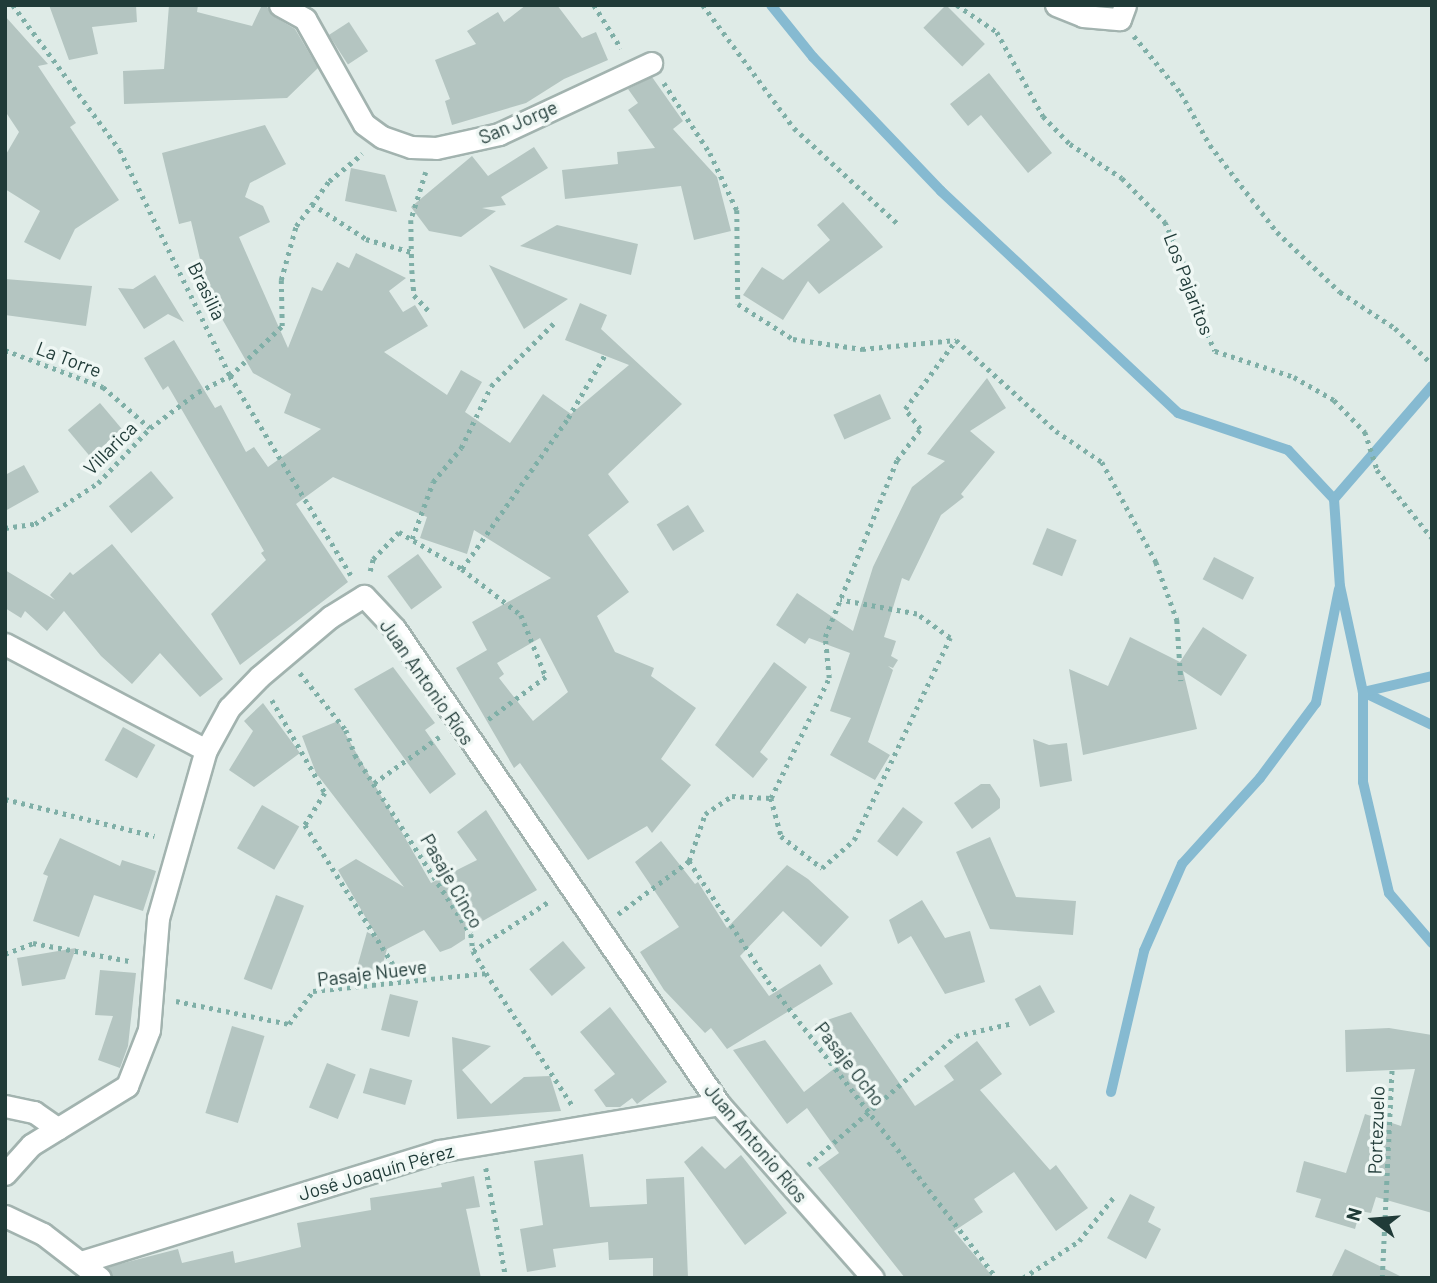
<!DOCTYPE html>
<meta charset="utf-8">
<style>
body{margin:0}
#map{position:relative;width:1437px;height:1283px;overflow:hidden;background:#dfebe7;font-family:Barlow,sans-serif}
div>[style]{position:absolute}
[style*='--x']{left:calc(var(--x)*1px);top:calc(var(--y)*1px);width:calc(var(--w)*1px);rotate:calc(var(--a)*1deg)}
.stream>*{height:10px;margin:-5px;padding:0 5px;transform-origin:5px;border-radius:5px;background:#86bad1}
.building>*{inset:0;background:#b4c5c1;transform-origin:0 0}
.path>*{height:4.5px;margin-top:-2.25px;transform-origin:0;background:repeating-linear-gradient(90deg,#7fafa7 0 3.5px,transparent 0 8.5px)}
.roads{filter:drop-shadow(2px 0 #a2b3af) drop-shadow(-2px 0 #a2b3af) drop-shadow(0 2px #a2b3af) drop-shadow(0 -2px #a2b3af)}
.street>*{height:21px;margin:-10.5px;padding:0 10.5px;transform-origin:10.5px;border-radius:10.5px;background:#fff}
span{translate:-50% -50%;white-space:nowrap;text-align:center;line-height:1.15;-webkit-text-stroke:7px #eff7f4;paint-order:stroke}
.street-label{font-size:19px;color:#203b38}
.frame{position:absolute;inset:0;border:7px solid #203b38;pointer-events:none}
.north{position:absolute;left:1339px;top:1185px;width:70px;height:70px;-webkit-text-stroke:5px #eff7f4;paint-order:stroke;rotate:286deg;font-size:19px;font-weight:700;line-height:28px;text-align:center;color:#203b38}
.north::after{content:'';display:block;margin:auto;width:24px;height:32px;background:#203b38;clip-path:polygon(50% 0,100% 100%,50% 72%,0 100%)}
</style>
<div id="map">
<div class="stream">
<div style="--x:771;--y:5;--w:67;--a:51.1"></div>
<div style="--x:813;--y:57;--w:185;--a:46.3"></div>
<div style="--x:941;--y:191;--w:325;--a:43.1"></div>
<div style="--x:1178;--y:413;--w:116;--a:18.6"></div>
<div style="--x:1288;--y:450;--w:67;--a:46.8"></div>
<div style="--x:1334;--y:499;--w:87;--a:86.1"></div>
<div style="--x:1340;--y:586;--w:108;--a:77.8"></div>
<div style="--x:1363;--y:692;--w:76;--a:25.6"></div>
<div style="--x:1334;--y:499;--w:150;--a:-49.1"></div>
<div style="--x:1432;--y:676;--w:71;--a:166.9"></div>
<div style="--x:1363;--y:692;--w:90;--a:90"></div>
<div style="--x:1363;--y:782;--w:114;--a:76.8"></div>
<div style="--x:1389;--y:893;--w:66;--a:49.3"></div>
<div style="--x:1111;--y:1092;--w:145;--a:-76.8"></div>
<div style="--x:1144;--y:951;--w:95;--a:-66.4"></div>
<div style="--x:1182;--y:864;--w:116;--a:-47.8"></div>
<div style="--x:1260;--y:778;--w:94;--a:-53.3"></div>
<div style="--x:1316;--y:703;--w:116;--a:-78.6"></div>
</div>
<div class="building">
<div style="clip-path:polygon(49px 5px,136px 5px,137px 22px,92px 27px,98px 54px,69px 60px)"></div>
<div style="clip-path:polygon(169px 5px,198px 5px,197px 12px,252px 26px,262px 5px,266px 5px,273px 16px,295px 29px,318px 68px,287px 98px,124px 104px,123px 71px,164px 69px)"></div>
<div style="clip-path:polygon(526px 5px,557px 5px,582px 38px,596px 32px,608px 60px,564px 79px,526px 103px,452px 125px,445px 101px,450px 99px,435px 60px,476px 44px,467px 31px,498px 12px,504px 22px)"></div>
<div style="left:946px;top:5px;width:55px;height:32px;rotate:45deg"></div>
<div style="clip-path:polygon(5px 16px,48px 64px,38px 66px,76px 123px,70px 127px,119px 200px,75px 229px,60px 260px,24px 242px,40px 211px,5px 189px,5px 156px,19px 132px,5px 111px)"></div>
<div style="left:349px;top:22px;width:35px;height:24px;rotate:57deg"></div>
<div style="clip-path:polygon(989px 73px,1052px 153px,1028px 173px,981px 115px,968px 126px,950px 104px)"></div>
<div style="clip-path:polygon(652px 77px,683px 121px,673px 129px,717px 177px,731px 231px,694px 240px,681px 186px,565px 199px,562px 170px,618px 164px,617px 152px,655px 148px,628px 110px,638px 103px,628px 89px)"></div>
<div style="clip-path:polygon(evenodd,265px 125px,286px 164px,250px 183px,245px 197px,263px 206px,270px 222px,239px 237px,288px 348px,312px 287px,322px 291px,337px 262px,349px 268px,356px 253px,406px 278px,389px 291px,403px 312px,415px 305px,428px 326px,384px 352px,447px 395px,461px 370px,482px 382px,465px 412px,510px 443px,543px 394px,571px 414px,629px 365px,565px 340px,580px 303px,607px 315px,601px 329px,682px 404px,608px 474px,629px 502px,588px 535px,629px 592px,597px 616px,615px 652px,654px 668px,651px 676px,696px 708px,661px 759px,691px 785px,652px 833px,647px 826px,588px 860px,520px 763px,514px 768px,456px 668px,487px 650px,472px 622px,551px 578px,474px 530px,467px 554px,420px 538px,427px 517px,333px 477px,296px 504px,348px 582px,240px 665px,211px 614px,266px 560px,261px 553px,264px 551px,168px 386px,163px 390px,144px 358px,174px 340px,215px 408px,221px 405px,246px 452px,254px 447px,268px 467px,321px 429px,284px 413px,291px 394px,253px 373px,197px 275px,203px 272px,191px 221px,179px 224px,162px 153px,265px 125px,540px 638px,568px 692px,533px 721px,499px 678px,504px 674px,497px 663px,540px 638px)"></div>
<div style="clip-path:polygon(534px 147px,548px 168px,501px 197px,506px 205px,482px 208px,496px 211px,461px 237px,429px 231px,411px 207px,472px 156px,488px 176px)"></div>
<div style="clip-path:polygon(351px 168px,385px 175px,397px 212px,345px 201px)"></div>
<div style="clip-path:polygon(843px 202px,883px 247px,819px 294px,808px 281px,783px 320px,743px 295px,762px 267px,783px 280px,830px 240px,817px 225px)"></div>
<div style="clip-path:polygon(557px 225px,638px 244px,631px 275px,520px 246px)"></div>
<div style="clip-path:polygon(489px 265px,568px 299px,524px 329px)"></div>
<div style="clip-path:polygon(155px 275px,176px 309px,184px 322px,168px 314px,144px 329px,118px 288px,133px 289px)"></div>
<div style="clip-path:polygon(5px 279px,92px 286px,86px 326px,5px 315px)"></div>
<div style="clip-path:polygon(987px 378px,1006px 408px,970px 431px,995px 452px,961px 494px,964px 497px,941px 515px,909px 581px,902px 578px,884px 637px,896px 641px,891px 656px,898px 660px,893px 668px,888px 666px,893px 670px,868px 742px,890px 755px,875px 780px,830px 755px,851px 718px,830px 711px,850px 653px,809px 638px,805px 644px,776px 625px,797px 593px,853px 631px,873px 567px,912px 487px,945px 461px,927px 454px)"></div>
<div style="left:880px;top:394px;width:27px;height:51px;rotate:66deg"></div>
<div style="left:100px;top:403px;width:35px;height:42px;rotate:50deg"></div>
<div style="clip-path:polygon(24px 465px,39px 492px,5px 511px,5px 475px)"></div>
<div style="left:151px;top:471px;width:35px;height:55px;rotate:50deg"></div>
<div style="left:688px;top:505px;width:31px;height:37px;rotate:58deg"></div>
<div style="left:1047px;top:528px;width:32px;height:39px;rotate:22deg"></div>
<div style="clip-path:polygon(112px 544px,223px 679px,200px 697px,160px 653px,132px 684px,101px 656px,64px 611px,47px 631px,25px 611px,21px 618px,5px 608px,5px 570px,55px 600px,50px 595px,70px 572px,73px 575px)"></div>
<div style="left:418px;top:554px;width:41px;height:38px;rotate:54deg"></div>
<div style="left:1214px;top:557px;width:45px;height:25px;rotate:27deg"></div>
<div style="clip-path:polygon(1203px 627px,1247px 655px,1221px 696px,1183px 671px,1197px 729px,1083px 755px,1069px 669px,1108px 686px,1130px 637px,1180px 662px)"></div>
<div style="clip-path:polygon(774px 662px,807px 687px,760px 752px,768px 759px,753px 778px,715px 745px)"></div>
<div style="clip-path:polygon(393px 667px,435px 723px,425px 730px,456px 774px,430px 794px,354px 689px)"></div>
<div style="clip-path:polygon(263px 703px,300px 753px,254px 787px,229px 770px,253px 731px,244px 721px)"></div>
<div style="clip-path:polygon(338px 721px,431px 883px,477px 860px,457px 832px,486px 810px,537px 890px,465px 931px,465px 939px,451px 948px,440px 952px,424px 930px,387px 949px,379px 978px,356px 971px,367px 932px,377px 937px,338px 870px,356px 859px,404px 887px,316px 773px,302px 736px)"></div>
<div style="left:123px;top:727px;width:37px;height:38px;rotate:29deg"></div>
<div style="clip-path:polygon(1033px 739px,1049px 745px,1067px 743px,1072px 781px,1040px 787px)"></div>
<div style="clip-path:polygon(981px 784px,990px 784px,1000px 799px,1000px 808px,972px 829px,954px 803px)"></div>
<div style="left:262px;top:805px;width:43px;height:50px;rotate:30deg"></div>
<div style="left:903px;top:807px;width:25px;height:43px;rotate:37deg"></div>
<div style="clip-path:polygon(990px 837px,1016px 897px,1076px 901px,1073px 935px,990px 929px,956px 852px)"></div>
<div style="clip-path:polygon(60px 838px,120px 866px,122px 860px,156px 871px,143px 911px,94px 895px,79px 937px,33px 921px,48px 876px,43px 874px)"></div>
<div style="clip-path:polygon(661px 841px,695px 884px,698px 882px,727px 928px,787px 865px,808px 879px,849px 917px,821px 947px,783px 911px,740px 956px,769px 996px,820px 964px,833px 984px,727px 1049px,711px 1028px,705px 1033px,664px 990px,640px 952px,679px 927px,635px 862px)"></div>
<div style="left:276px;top:895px;width:30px;height:90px;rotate:21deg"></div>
<div style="clip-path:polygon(922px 900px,945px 938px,970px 931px,985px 982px,945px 994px,911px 936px,898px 944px,889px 920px)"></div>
<div style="left:563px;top:941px;width:35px;height:44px;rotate:50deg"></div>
<div style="clip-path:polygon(76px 948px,65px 979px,22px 986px,17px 958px)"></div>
<div style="clip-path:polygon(100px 970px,136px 973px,128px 1046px,120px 1068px,98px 1060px,113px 1016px,95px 1015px)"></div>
<div style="left:1040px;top:985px;width:31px;height:29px;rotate:61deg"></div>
<div style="left:390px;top:994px;width:29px;height:37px;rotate:14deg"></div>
<div style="clip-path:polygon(610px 1007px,667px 1082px,637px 1104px,632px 1098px,620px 1107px,606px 1107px,594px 1090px,615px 1074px,580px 1032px)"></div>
<div style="clip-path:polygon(851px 1012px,915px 1106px,954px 1080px,944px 1066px,977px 1041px,1002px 1074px,980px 1090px,1050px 1170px,1056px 1165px,1088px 1208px,1056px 1231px,1014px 1172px,974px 1199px,983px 1212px,954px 1231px,994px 1278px,905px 1278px,818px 1168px,839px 1153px,807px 1108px,787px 1124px,733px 1050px,765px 1040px,804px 1092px,840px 1064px,815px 1024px)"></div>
<div style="left:232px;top:1026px;width:34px;height:91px;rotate:17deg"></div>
<div style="clip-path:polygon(1389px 1028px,1432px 1035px,1432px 1213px,1376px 1197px,1371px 1213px,1360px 1211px,1355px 1229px,1315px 1217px,1321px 1199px,1296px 1192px,1304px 1161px,1346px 1173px,1365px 1114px,1401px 1126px,1415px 1069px,1346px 1072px,1345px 1030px)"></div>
<div style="clip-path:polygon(452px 1037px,491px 1046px,462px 1070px,491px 1104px,524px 1077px,550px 1076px,561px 1111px,457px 1119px)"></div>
<div style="left:327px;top:1063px;width:31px;height:48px;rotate:22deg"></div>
<div style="left:370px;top:1068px;width:44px;height:26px;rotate:16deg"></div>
<div style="clip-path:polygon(702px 1146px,725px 1169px,741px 1155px,787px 1213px,745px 1245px,684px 1162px)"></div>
<div style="clip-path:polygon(583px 1154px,590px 1207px,647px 1204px,646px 1179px,684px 1177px,688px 1278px,653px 1278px,653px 1258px,609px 1260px,608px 1242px,553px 1249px,556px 1267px,527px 1272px,520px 1229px,543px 1225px,534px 1161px)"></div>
<div style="clip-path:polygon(474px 1176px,480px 1207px,466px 1209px,481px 1278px,113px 1278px,108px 1267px,178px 1249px,182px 1263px,233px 1251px,235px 1263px,301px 1247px,297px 1223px,371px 1210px,370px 1198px,442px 1187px,441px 1183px)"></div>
<div style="clip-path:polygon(1130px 1194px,1155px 1207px,1148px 1222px,1161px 1229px,1146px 1259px,1107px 1238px)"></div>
<div style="clip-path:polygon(1345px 1249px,1404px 1278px,1331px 1278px)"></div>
</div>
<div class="path">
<div style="--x:13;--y:5;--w:180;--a:53.6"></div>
<div style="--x:120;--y:150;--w:251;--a:64"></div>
<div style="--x:230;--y:376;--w:233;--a:58.7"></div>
<div style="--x:594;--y:5;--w:51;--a:57.9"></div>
<div style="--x:703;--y:5;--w:153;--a:53.5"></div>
<div style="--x:794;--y:128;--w:143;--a:42.7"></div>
<div style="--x:957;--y:5;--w:48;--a:34"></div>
<div style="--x:997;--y:32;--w:96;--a:61.3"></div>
<div style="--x:1043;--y:116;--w:39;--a:46"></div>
<div style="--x:1070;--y:144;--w:62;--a:33.2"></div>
<div style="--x:1122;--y:178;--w:62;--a:45.7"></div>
<div style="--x:1165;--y:222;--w:48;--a:65.6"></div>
<div style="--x:1185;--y:266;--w:29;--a:80"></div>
<div style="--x:1190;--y:295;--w:61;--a:65.9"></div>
<div style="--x:1215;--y:351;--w:83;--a:18.2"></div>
<div style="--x:1294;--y:377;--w:46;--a:29.9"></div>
<div style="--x:1334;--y:400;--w:45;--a:45.9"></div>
<div style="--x:1365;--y:432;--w:40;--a:72"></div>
<div style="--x:1377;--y:470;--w:87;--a:51"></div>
<div style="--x:1134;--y:36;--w:74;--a:50.5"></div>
<div style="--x:1181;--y:93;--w:60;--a:60.9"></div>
<div style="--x:1210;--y:145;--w:110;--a:52.4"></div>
<div style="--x:1277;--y:232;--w:87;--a:43.6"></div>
<div style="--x:1340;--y:292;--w:66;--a:33.2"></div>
<div style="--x:1395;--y:328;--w:52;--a:44.2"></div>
<div style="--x:664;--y:83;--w:84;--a:56.7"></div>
<div style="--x:710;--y:153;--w:63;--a:64.7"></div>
<div style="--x:737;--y:210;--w:94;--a:89.4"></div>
<div style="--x:738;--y:304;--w:65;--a:32.5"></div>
<div style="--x:793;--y:339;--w:70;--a:8.2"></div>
<div style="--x:862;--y:349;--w:94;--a:-5.5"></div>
<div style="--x:956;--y:340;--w:135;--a:42.3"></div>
<div style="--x:1056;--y:431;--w:55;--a:34"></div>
<div style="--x:1102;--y:462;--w:114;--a:61.6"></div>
<div style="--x:1156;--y:562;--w:62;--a:70.1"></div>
<div style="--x:1177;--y:620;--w:61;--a:86.2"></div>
<div style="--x:426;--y:172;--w:50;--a:107.4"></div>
<div style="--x:411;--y:220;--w:50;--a:88.9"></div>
<div style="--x:412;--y:270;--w:25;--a:85"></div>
<div style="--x:414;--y:295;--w:25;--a:47"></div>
<div style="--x:312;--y:204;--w:64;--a:32.9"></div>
<div style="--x:366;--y:239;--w:47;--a:16.1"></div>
<div style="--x:5;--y:350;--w:105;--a:20.7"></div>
<div style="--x:103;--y:387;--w:62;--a:41.1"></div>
<div style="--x:5;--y:528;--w:30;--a:-8"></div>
<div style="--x:35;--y:524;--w:75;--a:-33.1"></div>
<div style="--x:98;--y:483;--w:76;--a:-46.6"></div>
<div style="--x:150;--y:428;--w:60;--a:-36.9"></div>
<div style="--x:198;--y:392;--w:36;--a:-27"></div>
<div style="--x:230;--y:376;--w:72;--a:-43.9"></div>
<div style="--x:282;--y:326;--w:46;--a:-91.2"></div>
<div style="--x:281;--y:280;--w:56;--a:-74.5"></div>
<div style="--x:296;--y:226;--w:56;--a:-53.7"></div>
<div style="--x:329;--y:181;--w:43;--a:-39.3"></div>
<div style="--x:412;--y:539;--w:61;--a:-69.8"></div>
<div style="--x:433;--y:482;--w:44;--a:-50.5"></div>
<div style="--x:461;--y:448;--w:69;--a:-64.2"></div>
<div style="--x:491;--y:386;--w:92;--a:-45"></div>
<div style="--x:462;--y:569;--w:184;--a:-54.9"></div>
<div style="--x:568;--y:418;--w:75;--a:-59.7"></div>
<div style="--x:370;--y:571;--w:12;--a:-76"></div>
<div style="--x:373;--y:559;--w:37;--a:-46"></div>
<div style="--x:399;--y:532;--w:73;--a:30.4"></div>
<div style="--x:462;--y:569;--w:75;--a:37.9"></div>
<div style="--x:521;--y:615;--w:67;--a:68"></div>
<div style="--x:546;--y:677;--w:72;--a:143.4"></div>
<div style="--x:300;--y:673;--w:73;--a:51.1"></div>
<div style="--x:346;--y:730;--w:27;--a:70"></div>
<div style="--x:355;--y:755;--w:213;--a:57.1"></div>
<div style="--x:471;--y:934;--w:17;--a:83"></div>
<div style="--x:473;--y:951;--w:26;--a:59"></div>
<div style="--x:486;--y:973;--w:158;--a:56.9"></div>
<div style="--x:272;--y:700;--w:107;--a:60.3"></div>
<div style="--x:325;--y:793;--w:38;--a:122"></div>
<div style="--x:305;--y:825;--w:187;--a:57.7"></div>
<div style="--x:374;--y:783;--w:80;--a:-35.3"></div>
<div style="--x:771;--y:798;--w:39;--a:75"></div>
<div style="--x:781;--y:836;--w:52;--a:38"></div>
<div style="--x:822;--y:868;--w:43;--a:-41.2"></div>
<div style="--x:854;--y:840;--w:224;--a:-64.6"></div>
<div style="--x:950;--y:638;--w:41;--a:-144"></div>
<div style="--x:917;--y:614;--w:78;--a:-169.7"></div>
<div style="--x:5;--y:799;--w:154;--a:13.9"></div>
<div style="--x:689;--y:861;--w:144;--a:56.6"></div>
<div style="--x:768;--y:981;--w:375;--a:52.4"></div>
<div style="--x:618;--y:914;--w:89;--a:-36.7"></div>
<div style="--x:689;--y:861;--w:50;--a:-71.2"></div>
<div style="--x:705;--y:814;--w:32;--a:-34"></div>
<div style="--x:732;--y:796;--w:39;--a:3"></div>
<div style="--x:771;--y:798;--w:133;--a:-64.2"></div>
<div style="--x:829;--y:678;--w:41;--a:-95.6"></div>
<div style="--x:825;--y:637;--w:191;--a:-67.9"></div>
<div style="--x:897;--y:460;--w:39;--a:-53"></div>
<div style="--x:920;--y:429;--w:25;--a:-127"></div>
<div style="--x:905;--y:409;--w:86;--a:-53.5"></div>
<div style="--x:473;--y:951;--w:93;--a:-33.2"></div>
<div style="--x:5;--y:954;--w:30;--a:-21"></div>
<div style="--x:33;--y:943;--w:98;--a:10.6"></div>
<div style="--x:176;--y:1001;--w:115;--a:11.5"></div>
<div style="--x:289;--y:1024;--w:41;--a:-54"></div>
<div style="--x:313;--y:991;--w:174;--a:-5.9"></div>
<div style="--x:808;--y:1165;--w:196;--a:-41.1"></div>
<div style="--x:956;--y:1036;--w:58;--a:-12.8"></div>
<div style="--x:486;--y:1168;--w:112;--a:79.7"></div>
<div style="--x:1023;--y:1278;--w:67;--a:-33.5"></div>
<div style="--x:1079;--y:1241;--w:55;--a:-51.7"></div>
<div style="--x:1382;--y:1278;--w:212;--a:-87.3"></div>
</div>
<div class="roads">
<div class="street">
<div style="--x:280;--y:5;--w:29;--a:29"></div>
<div style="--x:305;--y:19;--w:120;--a:60.7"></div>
<div style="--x:364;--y:124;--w:22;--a:36"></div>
<div style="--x:382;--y:137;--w:31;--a:19"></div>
<div style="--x:411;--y:147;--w:25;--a:2"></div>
<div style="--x:436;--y:148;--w:65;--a:-12.5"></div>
<div style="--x:499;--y:134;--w:168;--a:-25"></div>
<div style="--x:1056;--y:5;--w:29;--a:22"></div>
<div style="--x:1083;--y:16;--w:37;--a:5"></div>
<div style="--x:1120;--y:19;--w:15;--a:-70"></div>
<div style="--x:5;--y:644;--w:227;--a:27.8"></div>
<div style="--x:5;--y:1106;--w:30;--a:12"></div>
<div style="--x:34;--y:1112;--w:29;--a:35"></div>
<div style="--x:5;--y:1174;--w:39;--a:-48"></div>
<div style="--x:31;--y:1145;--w:113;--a:-31.6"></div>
<div style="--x:127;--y:1086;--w:60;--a:-68.6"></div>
<div style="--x:149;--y:1030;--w:112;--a:-85.4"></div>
<div style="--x:158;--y:918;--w:175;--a:-74.1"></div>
<div style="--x:206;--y:750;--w:48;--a:-61.3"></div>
<div style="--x:229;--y:708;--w:43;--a:-45.9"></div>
<div style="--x:259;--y:677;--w:93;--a:-40.2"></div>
<div style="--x:330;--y:617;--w:40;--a:-32"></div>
<div style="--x:364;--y:596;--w:45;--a:46.8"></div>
<div style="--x:395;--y:629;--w:575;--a:55.7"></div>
<div style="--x:719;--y:1104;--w:232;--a:48.5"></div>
<div style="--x:5;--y:1216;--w:42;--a:25.3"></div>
<div style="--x:43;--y:1234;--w:72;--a:37.7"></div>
<div style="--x:81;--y:1262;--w:375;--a:-17.2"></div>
<div style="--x:439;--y:1151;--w:284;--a:-9.5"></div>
</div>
</div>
<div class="street-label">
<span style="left:518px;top:122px;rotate:-23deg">San Jorge</span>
<span style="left:1189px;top:284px;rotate:69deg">Los Pajaritos</span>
<span style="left:207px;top:291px;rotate:64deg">Brasilia</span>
<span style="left:69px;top:359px;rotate:21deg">La Torre</span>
<span style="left:110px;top:448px;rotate:-45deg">Villarica</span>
<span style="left:427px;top:682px;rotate:55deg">Juan Antonio Ríos</span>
<span style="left:452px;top:881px;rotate:60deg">Pasaje Cinco</span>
<span style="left:372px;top:973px;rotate:-7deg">Pasaje Nueve</span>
<span style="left:850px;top:1064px;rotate:52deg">Pasaje Ocho</span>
<span style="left:1376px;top:1130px;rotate:-88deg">Portezuelo</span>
<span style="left:756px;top:1143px;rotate:50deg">Juan Antonio Ríos</span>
<span style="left:376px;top:1172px;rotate:-16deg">José Joaquín Pérez</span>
</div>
<div class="frame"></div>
<div class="north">N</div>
</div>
